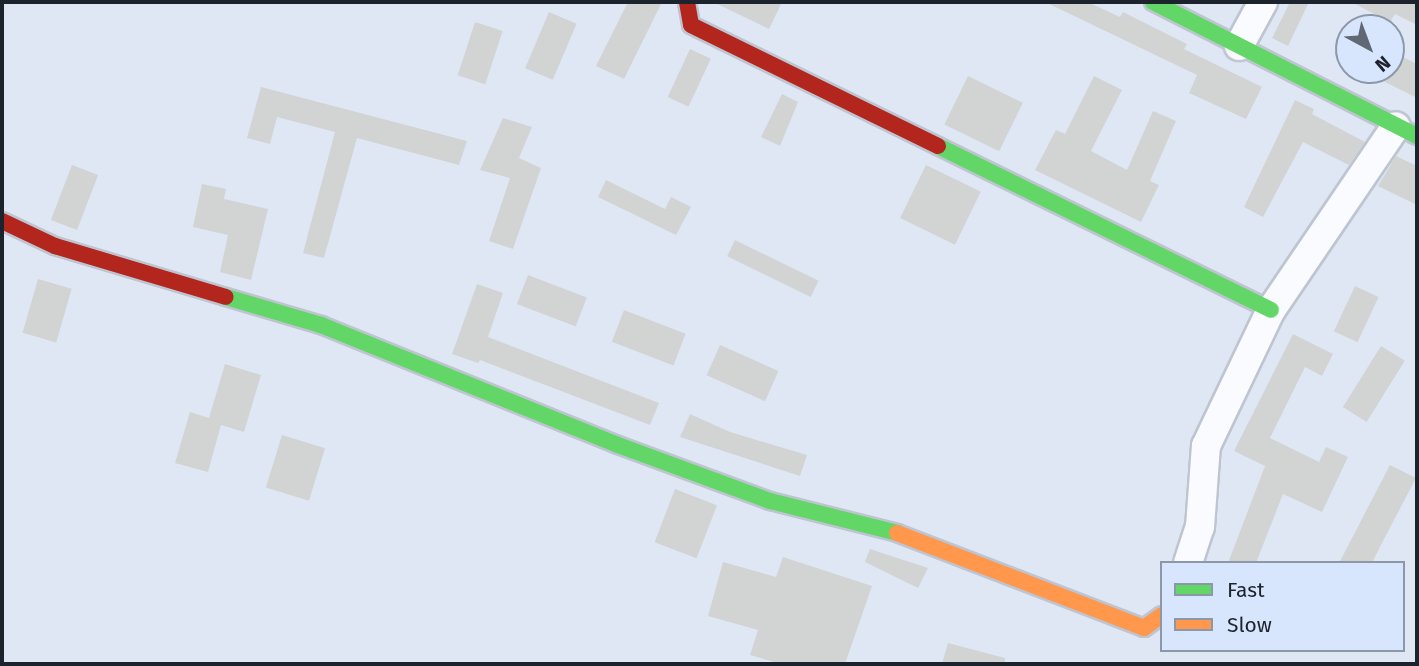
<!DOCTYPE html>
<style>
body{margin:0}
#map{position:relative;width:1419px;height:666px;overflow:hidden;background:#dfe7f5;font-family:"Fira Sans",sans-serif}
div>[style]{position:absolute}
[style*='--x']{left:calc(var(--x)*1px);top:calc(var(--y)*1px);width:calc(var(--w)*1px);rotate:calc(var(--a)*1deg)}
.building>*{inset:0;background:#d2d4d4;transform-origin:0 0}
.roads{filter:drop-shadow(2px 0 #bec5d1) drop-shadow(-2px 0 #bec5d1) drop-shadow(0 2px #bec5d1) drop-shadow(0 -2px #bec5d1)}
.street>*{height:28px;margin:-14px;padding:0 14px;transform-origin:14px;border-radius:14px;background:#fafbfe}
.fast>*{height:16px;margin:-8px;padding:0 8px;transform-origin:8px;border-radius:8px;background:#63d668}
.slow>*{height:16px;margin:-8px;padding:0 8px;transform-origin:8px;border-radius:8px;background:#ff974d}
.jam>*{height:16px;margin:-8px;padding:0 8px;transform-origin:8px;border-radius:8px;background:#b3261e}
span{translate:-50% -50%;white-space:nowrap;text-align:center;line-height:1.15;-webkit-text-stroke:5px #d7e5fd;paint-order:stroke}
.frame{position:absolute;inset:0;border:4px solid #1c232d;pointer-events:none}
.legend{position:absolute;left:1160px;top:561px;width:245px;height:91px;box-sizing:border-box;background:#d7e5fd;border:2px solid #8c97aa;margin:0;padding:9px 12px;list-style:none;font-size:21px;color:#1c232d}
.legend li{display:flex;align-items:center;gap:14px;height:35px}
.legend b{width:35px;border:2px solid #8c97aa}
.north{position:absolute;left:1335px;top:14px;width:70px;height:70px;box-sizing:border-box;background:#d7e5fd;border:2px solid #8c97aa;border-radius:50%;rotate:139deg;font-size:19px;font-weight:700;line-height:28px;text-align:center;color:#1c232d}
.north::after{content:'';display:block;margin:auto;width:24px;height:32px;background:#606873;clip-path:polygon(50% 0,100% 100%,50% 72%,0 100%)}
</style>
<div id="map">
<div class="building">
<div style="clip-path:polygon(628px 2px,662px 2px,624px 79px,596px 66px)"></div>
<div style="clip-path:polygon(713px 2px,782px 2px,769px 29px)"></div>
<div style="clip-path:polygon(1045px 2px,1088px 2px,1120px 17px,1123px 12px,1187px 44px,1184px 49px,1262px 87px,1246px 119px,1189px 93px,1197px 75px)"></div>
<div style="clip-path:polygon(1290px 2px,1309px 2px,1288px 46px,1272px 38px)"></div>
<div style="clip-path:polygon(1351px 2px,1417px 2px,1417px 25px,1395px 14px,1390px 22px)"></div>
<div style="left:549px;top:12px;width:30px;height:61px;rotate:23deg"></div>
<div style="left:475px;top:22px;width:29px;height:56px;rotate:18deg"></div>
<div style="left:690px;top:49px;width:23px;height:53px;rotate:25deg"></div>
<div style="clip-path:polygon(1391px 51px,1417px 64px,1417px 98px,1361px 70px,1391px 70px)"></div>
<div style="left:968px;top:76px;width:61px;height:54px;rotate:26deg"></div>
<div style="clip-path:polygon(1094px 76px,1122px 90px,1091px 151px,1127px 170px,1153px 111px,1176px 121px,1150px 181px,1159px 185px,1141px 222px,1035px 170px,1056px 130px,1065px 134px)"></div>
<div style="clip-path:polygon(261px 87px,467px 141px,459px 165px,357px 138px,324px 258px,303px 253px,335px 132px,277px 117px,270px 144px,247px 138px)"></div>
<div style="clip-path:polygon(782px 94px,798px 102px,780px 146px,761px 137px)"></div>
<div style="clip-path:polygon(1295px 100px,1314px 109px,1312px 114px,1365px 142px,1349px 165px,1303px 142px,1263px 217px,1244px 207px)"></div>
<div style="clip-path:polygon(503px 118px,532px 127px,519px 158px,541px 168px,513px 249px,489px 241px,510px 178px,480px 170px)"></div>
<div style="clip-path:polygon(1396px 156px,1417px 166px,1417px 205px,1378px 186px)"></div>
<div style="left:72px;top:165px;width:28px;height:59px;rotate:21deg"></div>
<div style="left:926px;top:165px;width:61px;height:59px;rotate:26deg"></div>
<div style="clip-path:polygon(606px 180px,665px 209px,671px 197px,691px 207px,676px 235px,598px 197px)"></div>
<div style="clip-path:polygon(202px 184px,226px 189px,224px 199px,268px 209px,251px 280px,220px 272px,228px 235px,193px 227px)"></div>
<div style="left:735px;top:240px;width:93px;height:18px;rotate:26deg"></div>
<div style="left:528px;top:275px;width:63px;height:31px;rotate:21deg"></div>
<div style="left:38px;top:279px;width:35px;height:56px;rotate:16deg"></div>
<div style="clip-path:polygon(477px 284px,503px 293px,488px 337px,659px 403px,650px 425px,480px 360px,478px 363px,452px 354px)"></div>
<div style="left:1355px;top:286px;width:26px;height:50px;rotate:25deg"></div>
<div style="left:624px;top:310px;width:66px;height:34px;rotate:21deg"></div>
<div style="clip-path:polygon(1293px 334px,1333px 354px,1322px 376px,1305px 367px,1270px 438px,1319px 462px,1326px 447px,1348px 457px,1322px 512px,1283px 494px,1256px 563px,1228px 563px,1265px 466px,1234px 451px)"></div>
<div style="left:720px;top:345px;width:64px;height:33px;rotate:24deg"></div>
<div style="left:1381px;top:346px;width:28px;height:72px;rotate:32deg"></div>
<div style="clip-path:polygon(225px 364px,261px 375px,244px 432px,221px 425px,208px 472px,175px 463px,190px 412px,209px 418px)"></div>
<div style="clip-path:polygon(690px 414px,730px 432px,807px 455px,800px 476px,680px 437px)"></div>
<div style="left:282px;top:435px;width:45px;height:55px;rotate:17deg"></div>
<div style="clip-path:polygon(1390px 465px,1416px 478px,1382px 543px,1372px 563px,1339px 563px)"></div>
<div style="left:675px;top:489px;width:45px;height:57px;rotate:21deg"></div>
<div style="clip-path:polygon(870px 549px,928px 568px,918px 588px,865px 562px)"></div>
<div style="clip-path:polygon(783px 557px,872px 586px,845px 664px,781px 664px,750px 655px,758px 630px,708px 616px,723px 562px,776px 577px)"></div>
<div style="clip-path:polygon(948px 643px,1005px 658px,1005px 664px,942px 664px)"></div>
</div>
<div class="roads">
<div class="street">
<div style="--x:1239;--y:46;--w:50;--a:-61.4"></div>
<div style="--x:1188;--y:563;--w:38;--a:-72"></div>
<div style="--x:1200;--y:527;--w:81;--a:-85.8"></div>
<div style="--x:1206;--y:446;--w:151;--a:-64.5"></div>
<div style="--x:1271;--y:310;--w:222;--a:-55.8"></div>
</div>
<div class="fast">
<div style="--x:1153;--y:2;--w:296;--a:26.9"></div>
<div style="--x:938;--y:146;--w:371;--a:26.2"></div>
<div style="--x:226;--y:297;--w:99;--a:16.4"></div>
<div style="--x:321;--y:325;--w:320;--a:22"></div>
<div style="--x:618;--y:445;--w:162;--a:20.2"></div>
<div style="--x:770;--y:501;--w:131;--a:14.1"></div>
</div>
<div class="slow">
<div style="--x:897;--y:533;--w:265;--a:21"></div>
<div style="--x:1144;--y:628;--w:22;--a:-36"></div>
</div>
<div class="jam">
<div style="--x:687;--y:2;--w:23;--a:80"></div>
<div style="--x:691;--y:25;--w:275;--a:26.1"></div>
<div style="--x:2;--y:221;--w:59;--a:25.3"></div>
<div style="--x:55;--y:246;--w:178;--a:16.6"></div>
</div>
</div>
<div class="frame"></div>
<ul class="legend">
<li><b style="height:9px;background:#63d668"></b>Fast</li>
<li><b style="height:9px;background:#ff974d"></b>Slow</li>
</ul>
<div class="north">N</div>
</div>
